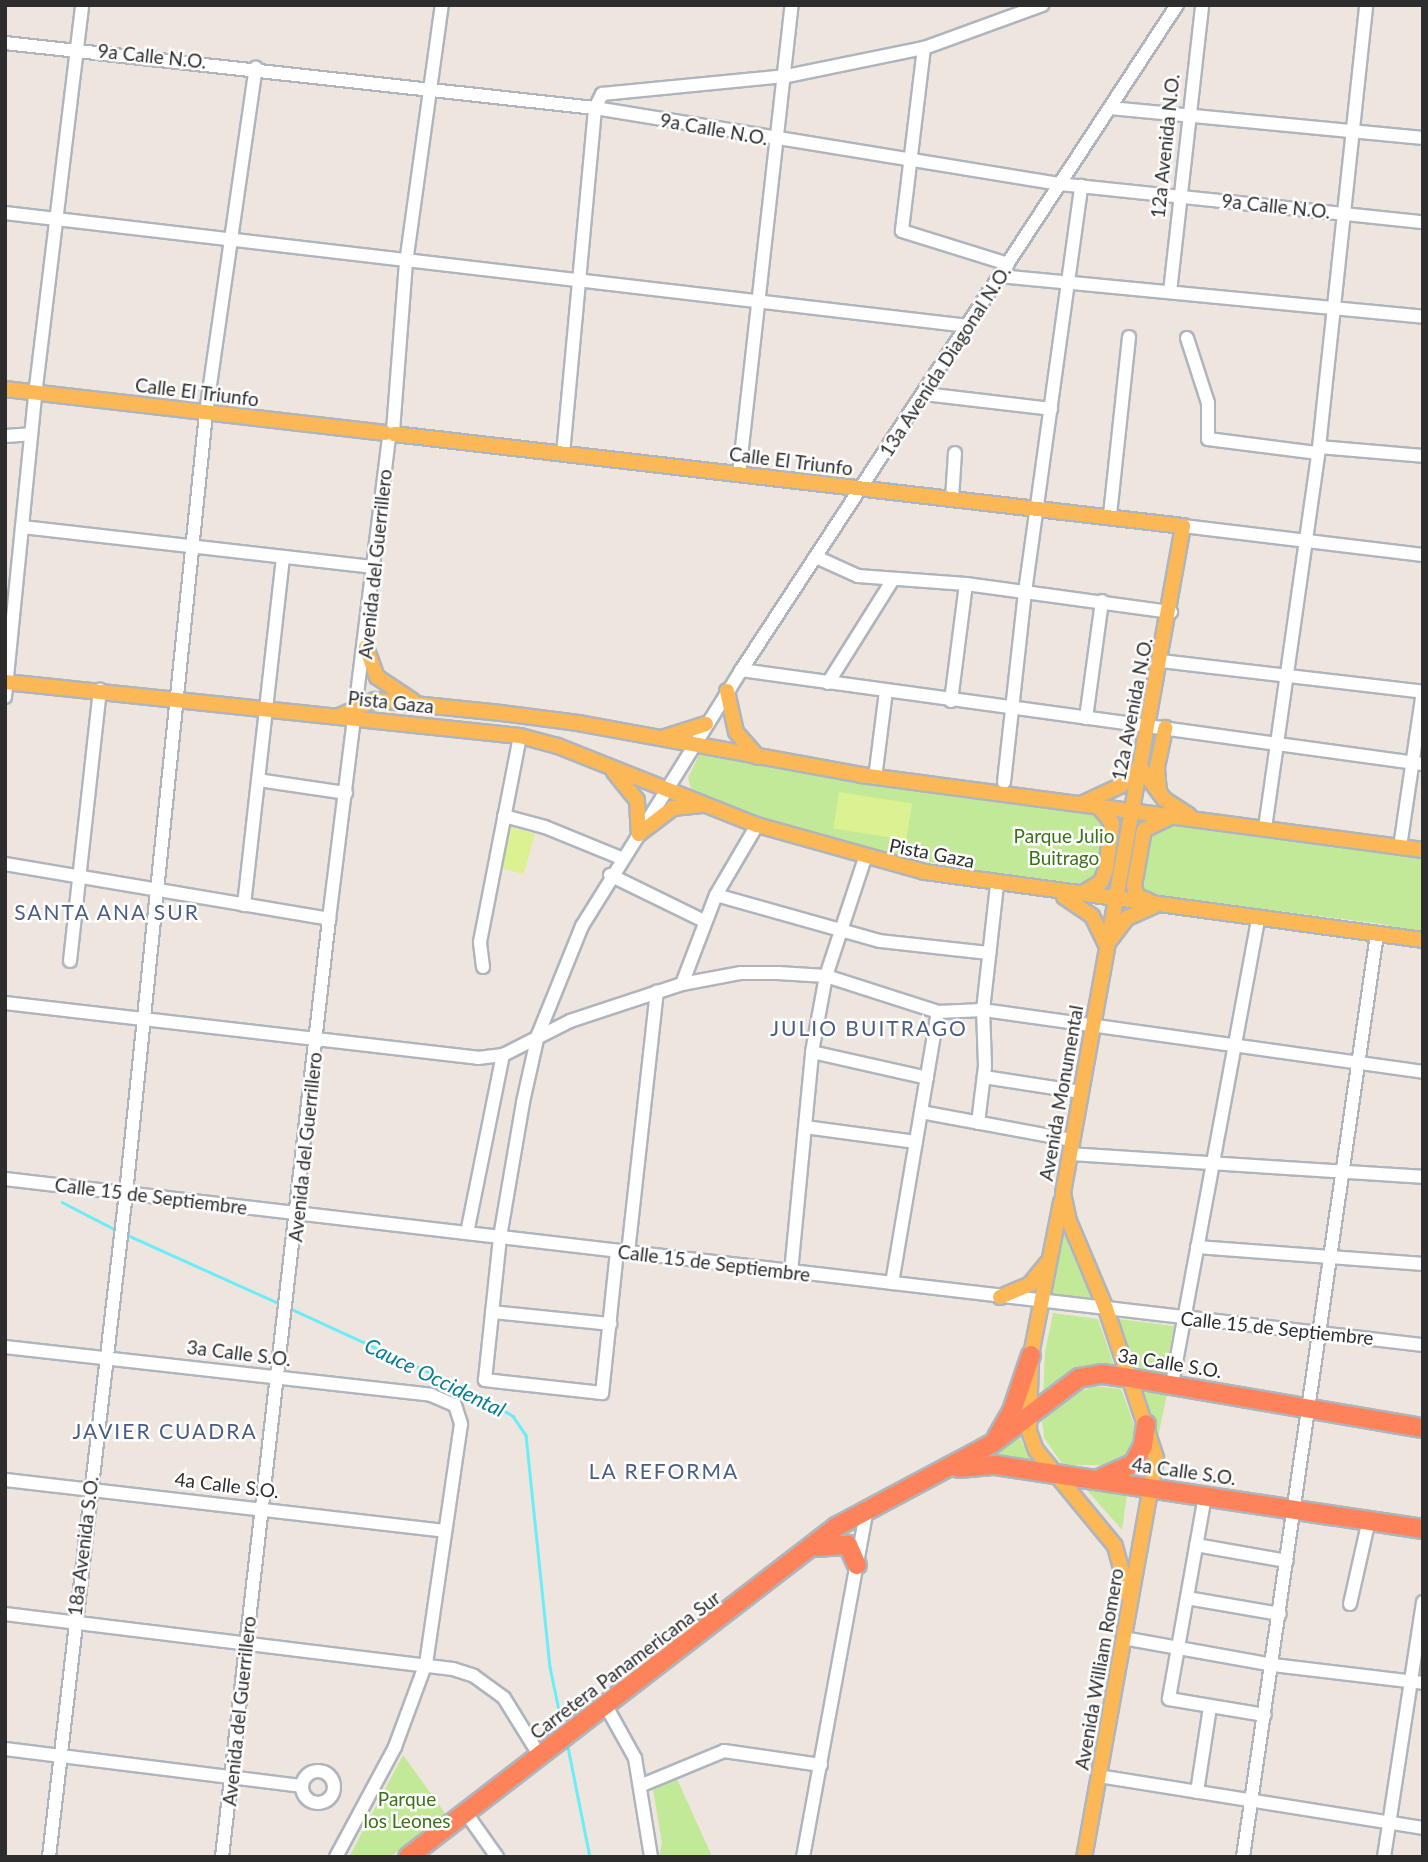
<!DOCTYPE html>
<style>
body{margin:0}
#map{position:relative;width:1428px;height:1862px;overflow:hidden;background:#efe5df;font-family:Lato,sans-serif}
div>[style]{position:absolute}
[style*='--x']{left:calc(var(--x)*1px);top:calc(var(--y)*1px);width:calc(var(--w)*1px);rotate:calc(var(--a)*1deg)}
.green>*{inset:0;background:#c2e997}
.pitch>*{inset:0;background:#dbf192;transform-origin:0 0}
.stream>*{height:2.5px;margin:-1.25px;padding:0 1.25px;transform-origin:1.25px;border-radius:1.25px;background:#6bedf8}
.roads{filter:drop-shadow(2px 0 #aeb5bd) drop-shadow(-2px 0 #aeb5bd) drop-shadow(0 2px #aeb5bd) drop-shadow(0 -2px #aeb5bd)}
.minor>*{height:12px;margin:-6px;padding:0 6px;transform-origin:6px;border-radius:6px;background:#fff}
.minor>.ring{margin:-6px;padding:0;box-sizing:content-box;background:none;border:12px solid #fff;border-radius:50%}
.major>*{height:14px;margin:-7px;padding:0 7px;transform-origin:7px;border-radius:7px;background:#fcb757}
.highway>*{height:18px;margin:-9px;padding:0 9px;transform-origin:9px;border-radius:9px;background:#ff835a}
span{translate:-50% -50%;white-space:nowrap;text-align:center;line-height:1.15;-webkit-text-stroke:5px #fff;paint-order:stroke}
.street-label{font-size:19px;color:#2d2d2d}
.park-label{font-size:19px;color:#397215}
.neighbourhood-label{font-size:21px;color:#495e82;letter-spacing:2px}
.water-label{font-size:21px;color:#057d94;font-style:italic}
.frame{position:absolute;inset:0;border:7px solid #2d2d2d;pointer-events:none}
</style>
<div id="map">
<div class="green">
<div style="clip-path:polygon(699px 755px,863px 783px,1101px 814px,1107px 822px,1099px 880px,1088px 887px,992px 874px,837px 844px,692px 792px,688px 778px)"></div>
<div style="clip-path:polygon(1170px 824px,1423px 858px,1423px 935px,1382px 924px,1279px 911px,1267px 915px,1143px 895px,1149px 834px)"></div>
<div style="clip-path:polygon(1063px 1223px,1069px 1247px,1092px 1299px,1049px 1295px)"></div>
<div style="clip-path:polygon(1053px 1313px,1098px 1319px,1115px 1368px,1083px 1367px,1043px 1397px,1045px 1352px)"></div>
<div style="clip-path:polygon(1118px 1319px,1174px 1326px,1165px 1374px,1134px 1369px)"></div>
<div style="clip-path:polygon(1139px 1384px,1168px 1389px,1157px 1442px,1156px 1430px)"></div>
<div style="clip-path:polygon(1094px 1386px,1121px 1389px,1135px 1427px,1133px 1444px,1124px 1456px,1106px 1465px,1063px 1465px,1044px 1438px,1042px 1421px,1073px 1394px)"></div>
<div style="clip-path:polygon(1018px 1431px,1023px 1445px,1039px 1465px,988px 1454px)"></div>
<div style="clip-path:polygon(1085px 1488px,1127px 1495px,1122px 1530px)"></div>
<div style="clip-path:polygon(403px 1755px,447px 1816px,390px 1857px,349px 1857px)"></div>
<div style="clip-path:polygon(677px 1779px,711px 1854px,709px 1857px,659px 1857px,662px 1843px,653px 1790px)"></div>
</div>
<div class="pitch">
<div style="left:839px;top:792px;width:74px;height:37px;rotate:9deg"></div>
<div style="left:511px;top:827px;width:25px;height:42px;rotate:16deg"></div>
</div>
<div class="stream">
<div style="--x:62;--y:1202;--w:63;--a:27.4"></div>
<div style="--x:125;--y:1234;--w:171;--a:24.2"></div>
<div style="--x:287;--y:1307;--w:204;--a:24.7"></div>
<div style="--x:472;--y:1392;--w:48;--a:30.3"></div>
<div style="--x:513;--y:1416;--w:23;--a:56"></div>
<div style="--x:526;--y:1435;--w:233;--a:84.1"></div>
<div style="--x:550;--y:1667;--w:63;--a:78.2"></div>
<div style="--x:567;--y:1742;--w:117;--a:78.7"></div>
</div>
<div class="roads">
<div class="minor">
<div style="--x:5;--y:43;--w:594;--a:6.29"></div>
<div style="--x:595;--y:108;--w:470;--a:9.3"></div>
<div style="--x:1059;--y:184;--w:366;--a:6"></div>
<div style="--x:924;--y:48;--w:184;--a:96.9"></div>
<div style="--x:902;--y:231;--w:111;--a:17.3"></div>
<div style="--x:1111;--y:108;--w:313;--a:5.5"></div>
<div style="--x:5;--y:213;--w:970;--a:6.69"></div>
<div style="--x:1000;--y:276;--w:425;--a:5.5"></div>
<div style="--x:1170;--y:292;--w:289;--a:-83.6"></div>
<div style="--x:1187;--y:338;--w:68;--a:72.1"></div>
<div style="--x:1208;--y:403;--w:36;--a:90"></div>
<div style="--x:1208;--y:439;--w:111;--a:7.3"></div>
<div style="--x:924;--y:394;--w:128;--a:6.7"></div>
<div style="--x:393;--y:431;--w:169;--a:-85.6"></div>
<div style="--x:406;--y:263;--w:260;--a:-82.1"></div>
<div style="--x:5;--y:436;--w:26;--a:-4"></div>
<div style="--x:1319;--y:447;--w:104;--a:4.9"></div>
<div style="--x:563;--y:454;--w:347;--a:-84.7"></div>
<div style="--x:595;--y:108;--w:16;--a:-63"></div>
<div style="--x:602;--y:94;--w:186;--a:-5.6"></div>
<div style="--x:787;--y:76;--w:140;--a:-11.6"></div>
<div style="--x:924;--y:48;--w:126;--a:-20"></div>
<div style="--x:739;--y:474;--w:472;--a:-83.6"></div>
<div style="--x:952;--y:499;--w:46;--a:-86.3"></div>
<div style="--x:1110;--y:515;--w:179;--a:-83.9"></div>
<div style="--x:1183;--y:526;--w:242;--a:6.9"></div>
<div style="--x:22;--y:527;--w:355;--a:6.5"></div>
<div style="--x:816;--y:557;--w:46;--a:24.3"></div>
<div style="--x:858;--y:576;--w:108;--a:4.2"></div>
<div style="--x:966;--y:584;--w:207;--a:7.8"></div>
<div style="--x:1161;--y:661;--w:264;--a:6.7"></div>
<div style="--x:741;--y:670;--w:688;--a:7.85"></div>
<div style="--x:828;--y:683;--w:120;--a:-57.9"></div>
<div style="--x:5;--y:697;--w:312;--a:-84.3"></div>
<div style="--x:36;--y:387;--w:385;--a:-83.1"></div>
<div style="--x:951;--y:701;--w:118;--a:-82.7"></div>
<div style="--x:1086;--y:718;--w:118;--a:-82.2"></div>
<div style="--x:875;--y:778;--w:88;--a:-82.8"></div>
<div style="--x:258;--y:780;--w:89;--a:8.4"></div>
<div style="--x:1004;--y:782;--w:191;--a:-83.7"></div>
<div style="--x:1025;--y:592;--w:410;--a:-82.1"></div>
<div style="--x:504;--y:816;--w:42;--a:15"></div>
<div style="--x:545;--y:827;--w:82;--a:22.2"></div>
<div style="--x:1265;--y:828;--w:385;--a:-81.9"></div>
<div style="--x:1319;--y:447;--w:444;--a:-83.9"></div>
<div style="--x:1400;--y:847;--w:157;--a:-81.6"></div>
<div style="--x:5;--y:864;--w:329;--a:9.6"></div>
<div style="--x:610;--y:875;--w:105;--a:26.1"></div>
<div style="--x:716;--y:895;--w:170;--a:15.7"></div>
<div style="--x:880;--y:941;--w:110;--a:6.3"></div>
<div style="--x:244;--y:905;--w:350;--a:-83.6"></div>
<div style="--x:70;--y:961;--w:273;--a:-83.7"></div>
<div style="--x:483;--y:967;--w:25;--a:-97"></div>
<div style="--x:480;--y:942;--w:210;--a:-79"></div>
<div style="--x:682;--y:984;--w:95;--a:-69.1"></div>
<div style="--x:716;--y:895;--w:81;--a:-59.6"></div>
<div style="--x:5;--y:1003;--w:476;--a:6.6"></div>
<div style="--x:478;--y:1058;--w:25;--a:-7"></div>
<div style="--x:503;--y:1055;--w:75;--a:-26.9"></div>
<div style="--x:570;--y:1021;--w:118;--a:-18.3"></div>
<div style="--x:682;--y:984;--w:60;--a:-10.6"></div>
<div style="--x:741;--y:973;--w:37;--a:0"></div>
<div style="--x:778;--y:973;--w:48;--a:3.6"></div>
<div style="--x:826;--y:976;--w:118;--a:17.8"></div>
<div style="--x:938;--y:1012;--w:45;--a:-2.5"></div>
<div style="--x:983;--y:1010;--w:444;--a:8"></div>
<div style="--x:812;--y:1052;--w:118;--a:12.7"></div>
<div style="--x:984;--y:1077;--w:98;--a:8.8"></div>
<div style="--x:921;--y:1112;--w:154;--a:10.5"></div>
<div style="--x:978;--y:1123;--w:57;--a:-83"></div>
<div style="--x:985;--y:1066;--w:56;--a:-92"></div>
<div style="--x:983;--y:1010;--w:126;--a:-83.6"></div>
<div style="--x:805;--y:1127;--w:112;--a:7.7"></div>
<div style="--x:1070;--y:1154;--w:354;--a:3.7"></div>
<div style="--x:5;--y:1179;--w:1428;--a:6.68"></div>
<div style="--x:467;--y:1233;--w:182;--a:-78.6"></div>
<div style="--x:1197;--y:1247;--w:227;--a:4.3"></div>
<div style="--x:617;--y:1251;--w:143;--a:96"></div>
<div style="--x:602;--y:1393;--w:118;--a:-173.7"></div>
<div style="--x:485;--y:1380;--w:144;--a:-84"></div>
<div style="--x:500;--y:1237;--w:137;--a:-80.3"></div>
<div style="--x:523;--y:1102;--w:69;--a:-77.4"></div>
<div style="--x:538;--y:1035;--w:118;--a:-68"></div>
<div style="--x:582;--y:926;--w:299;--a:-58.1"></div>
<div style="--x:740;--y:672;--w:797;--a:-56.77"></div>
<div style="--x:628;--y:1253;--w:263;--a:-83.7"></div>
<div style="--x:791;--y:1272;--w:221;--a:-84.5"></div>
<div style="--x:812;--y:1052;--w:77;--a:-79.6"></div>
<div style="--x:826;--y:976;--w:124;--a:-71.7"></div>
<div style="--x:892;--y:1283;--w:275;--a:-80.4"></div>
<div style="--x:492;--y:1312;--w:119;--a:5.8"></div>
<div style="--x:5;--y:1347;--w:429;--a:6.4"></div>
<div style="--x:431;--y:1395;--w:26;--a:23"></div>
<div style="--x:455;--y:1405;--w:20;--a:72"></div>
<div style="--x:461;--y:1424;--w:242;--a:98.3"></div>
<div style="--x:426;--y:1663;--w:90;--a:110.3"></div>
<div style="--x:395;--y:1747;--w:125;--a:118.2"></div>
<div style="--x:1172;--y:1384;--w:474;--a:-79.5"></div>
<div style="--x:5;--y:1480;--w:443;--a:6.6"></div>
<div style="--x:1205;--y:1496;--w:206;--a:100.1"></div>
<div style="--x:1169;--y:1699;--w:97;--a:9.5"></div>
<div style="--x:1196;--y:1545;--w:92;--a:10"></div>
<div style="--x:1187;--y:1598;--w:94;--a:9.8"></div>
<div style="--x:1350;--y:1604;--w:86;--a:-77.3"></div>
<div style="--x:5;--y:1614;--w:451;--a:7"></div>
<div style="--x:453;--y:1669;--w:22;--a:18"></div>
<div style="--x:474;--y:1676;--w:37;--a:36"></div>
<div style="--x:504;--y:1698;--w:68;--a:58.2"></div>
<div style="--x:1123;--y:1638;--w:152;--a:10.2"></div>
<div style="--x:1273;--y:1665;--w:151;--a:6.8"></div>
<div style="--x:606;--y:1706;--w:60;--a:60.9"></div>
<div style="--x:635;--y:1758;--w:100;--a:80.8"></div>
<div style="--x:5;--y:1749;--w:298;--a:7.1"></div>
<div class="ring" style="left:302px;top:1771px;width:20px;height:20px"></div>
<div style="--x:1099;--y:1776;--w:328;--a:9.1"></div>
<div style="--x:642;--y:1785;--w:89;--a:-22.5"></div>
<div style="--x:724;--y:1751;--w:98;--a:8.2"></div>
<div style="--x:1197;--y:1792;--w:86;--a:-81.3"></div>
<div style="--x:466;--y:1813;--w:54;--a:54.8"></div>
<div style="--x:49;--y:1857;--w:668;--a:-83.39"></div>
<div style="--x:126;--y:1193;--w:784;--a:-84.14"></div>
<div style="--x:206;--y:413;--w:349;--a:-81.8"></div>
<div style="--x:222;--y:1857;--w:944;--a:-83.49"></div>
<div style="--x:329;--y:919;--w:485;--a:-82.9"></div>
<div style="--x:803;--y:1857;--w:356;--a:-79.6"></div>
<div style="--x:1243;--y:1857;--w:933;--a:-81.74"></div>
<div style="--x:1384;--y:1857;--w:258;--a:-81.3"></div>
</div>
<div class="major">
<div style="--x:5;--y:389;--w:383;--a:6.6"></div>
<div style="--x:394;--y:434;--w:794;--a:6.65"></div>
<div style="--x:1183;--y:526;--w:678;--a:100.2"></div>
<div style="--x:1063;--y:1193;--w:29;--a:78"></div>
<div style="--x:1069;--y:1221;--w:95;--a:67.2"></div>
<div style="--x:1106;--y:1309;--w:157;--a:71.4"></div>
<div style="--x:1156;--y:1458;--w:405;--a:100.2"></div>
<div style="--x:366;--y:647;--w:32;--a:70"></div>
<div style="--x:377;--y:677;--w:43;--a:33.7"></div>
<div style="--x:5;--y:682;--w:518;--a:5.99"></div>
<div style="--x:520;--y:736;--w:39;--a:15"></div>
<div style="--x:558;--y:746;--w:214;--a:21.7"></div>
<div style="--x:757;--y:825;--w:174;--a:15.6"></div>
<div style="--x:925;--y:872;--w:503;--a:7.78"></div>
<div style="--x:727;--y:691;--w:42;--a:77.6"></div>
<div style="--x:736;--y:732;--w:33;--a:49"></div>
<div style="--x:337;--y:717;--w:42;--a:-24.1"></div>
<div style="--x:375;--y:700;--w:127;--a:5.9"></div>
<div style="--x:501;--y:713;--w:78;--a:7.4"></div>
<div style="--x:578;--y:723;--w:288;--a:10.4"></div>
<div style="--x:861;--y:775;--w:567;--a:7.6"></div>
<div style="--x:665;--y:737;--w:43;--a:-17.6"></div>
<div style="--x:1140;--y:767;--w:40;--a:53"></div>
<div style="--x:1164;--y:799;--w:30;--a:33"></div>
<div style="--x:614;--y:772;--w:36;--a:51"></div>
<div style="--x:637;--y:800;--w:34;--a:87"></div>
<div style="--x:1159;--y:792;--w:25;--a:-95"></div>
<div style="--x:1157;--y:767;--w:40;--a:-78"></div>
<div style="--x:1083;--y:803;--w:41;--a:-24.7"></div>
<div style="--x:1120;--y:786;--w:26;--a:-43"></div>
<div style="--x:639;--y:834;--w:43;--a:-37.4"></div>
<div style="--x:673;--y:808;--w:29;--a:-6"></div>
<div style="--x:1081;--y:894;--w:23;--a:-31"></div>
<div style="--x:1101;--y:882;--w:14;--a:-69"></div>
<div style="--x:1106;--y:869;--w:46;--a:-82.6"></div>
<div style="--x:1112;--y:823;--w:21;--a:-129"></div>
<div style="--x:1064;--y:897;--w:34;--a:34"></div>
<div style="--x:1092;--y:916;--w:32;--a:64"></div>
<div style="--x:1149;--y:901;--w:13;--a:-157"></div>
<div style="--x:1137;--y:896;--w:10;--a:-107"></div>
<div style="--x:1134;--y:886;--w:57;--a:-79.9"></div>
<div style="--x:1144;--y:830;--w:28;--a:-26"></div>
<div style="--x:1111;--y:939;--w:26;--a:-53"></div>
<div style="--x:1127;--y:918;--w:30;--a:-24"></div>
<div style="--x:1061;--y:1202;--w:156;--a:101.1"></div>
<div style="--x:1031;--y:1355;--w:76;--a:91.5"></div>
<div style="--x:1029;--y:1431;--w:20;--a:70"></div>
<div style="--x:1036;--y:1450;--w:124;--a:50.5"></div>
<div style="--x:1115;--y:1546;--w:51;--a:75.1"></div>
<div style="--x:1000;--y:1297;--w:33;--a:-23"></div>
<div style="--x:1030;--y:1284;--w:26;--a:-51"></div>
</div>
<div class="highway">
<div style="--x:997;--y:1437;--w:30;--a:-60"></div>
<div style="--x:1012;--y:1411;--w:59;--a:-71.3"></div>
<div style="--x:959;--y:1468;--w:36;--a:-5"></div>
<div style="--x:995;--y:1465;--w:433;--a:8.5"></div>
<div style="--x:1101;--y:1478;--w:35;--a:-24"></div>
<div style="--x:1133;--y:1464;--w:21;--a:-61"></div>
<div style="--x:1143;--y:1446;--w:22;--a:-82"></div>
<div style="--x:816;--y:1547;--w:32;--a:-4"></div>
<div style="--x:848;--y:1545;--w:22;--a:66"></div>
<div style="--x:408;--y:1857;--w:540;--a:-37.63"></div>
<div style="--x:836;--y:1527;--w:178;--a:-28.1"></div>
<div style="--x:993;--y:1443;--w:108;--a:-37.1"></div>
<div style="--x:1079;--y:1378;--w:23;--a:-10"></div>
<div style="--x:1102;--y:1374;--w:28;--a:8"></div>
<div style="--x:1130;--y:1378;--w:297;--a:9.7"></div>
</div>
</div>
<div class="street-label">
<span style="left:152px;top:56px;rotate:6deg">9a Calle N.O.</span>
<span style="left:714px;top:129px;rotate:10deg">9a Calle N.O.</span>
<span style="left:1165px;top:146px;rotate:-84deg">12a Avenida N.O.</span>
<span style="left:1276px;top:206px;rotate:6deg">9a Calle N.O.</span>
<span style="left:945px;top:361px;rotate:-57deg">13a Avenida Diagonal N.O.</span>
<span style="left:197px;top:392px;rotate:7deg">Calle El Triunfo</span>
<span style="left:791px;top:461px;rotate:7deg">Calle El Triunfo</span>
<span style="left:375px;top:564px;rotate:-84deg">Avenida del Guerrillero</span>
<span style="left:391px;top:702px;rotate:6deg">Pista Gaza</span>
<span style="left:1132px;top:709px;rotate:-79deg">12a Avenida N.O.</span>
<span style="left:932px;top:853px;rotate:11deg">Pista Gaza</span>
<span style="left:1061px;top:1093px;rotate:-80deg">Avenida Monumental</span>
<span style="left:305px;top:1147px;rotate:-84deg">Avenida del Guerrillero</span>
<span style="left:151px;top:1196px;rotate:7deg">Calle 15 de Septiembre</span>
<span style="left:714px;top:1263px;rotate:7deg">Calle 15 de Septiembre</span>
<span style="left:1277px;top:1328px;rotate:6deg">Calle 15 de Septiembre</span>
<span style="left:239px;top:1353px;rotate:7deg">3a Calle S.O.</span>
<span style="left:1170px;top:1363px;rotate:9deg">3a Calle S.O.</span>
<span style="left:1184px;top:1471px;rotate:8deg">4a Calle S.O.</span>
<span style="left:227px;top:1485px;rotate:7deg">4a Calle S.O.</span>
<span style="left:83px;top:1546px;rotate:-83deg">18a Avenida S.O.</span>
<span style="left:625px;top:1665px;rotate:-37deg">Carretera Panamericana Sur</span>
<span style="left:1099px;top:1669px;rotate:-80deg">Avenida William Romero</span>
<span style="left:239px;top:1711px;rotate:-84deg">Avenida del Guerrillero</span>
</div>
<div class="park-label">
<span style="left:1064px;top:847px">Parque Julio<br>Buitrago</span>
<span style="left:407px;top:1810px">Parque<br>los Leones</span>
</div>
<div class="neighbourhood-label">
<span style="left:107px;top:912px">SANTA ANA SUR</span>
<span style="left:869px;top:1028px">JULIO BUITRAGO</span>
<span style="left:165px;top:1431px">JAVIER CUADRA</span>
<span style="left:664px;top:1471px">LA REFORMA</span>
</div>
<div class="water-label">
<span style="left:435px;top:1377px;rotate:26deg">Cauce Occidental</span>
</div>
<div class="frame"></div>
</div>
